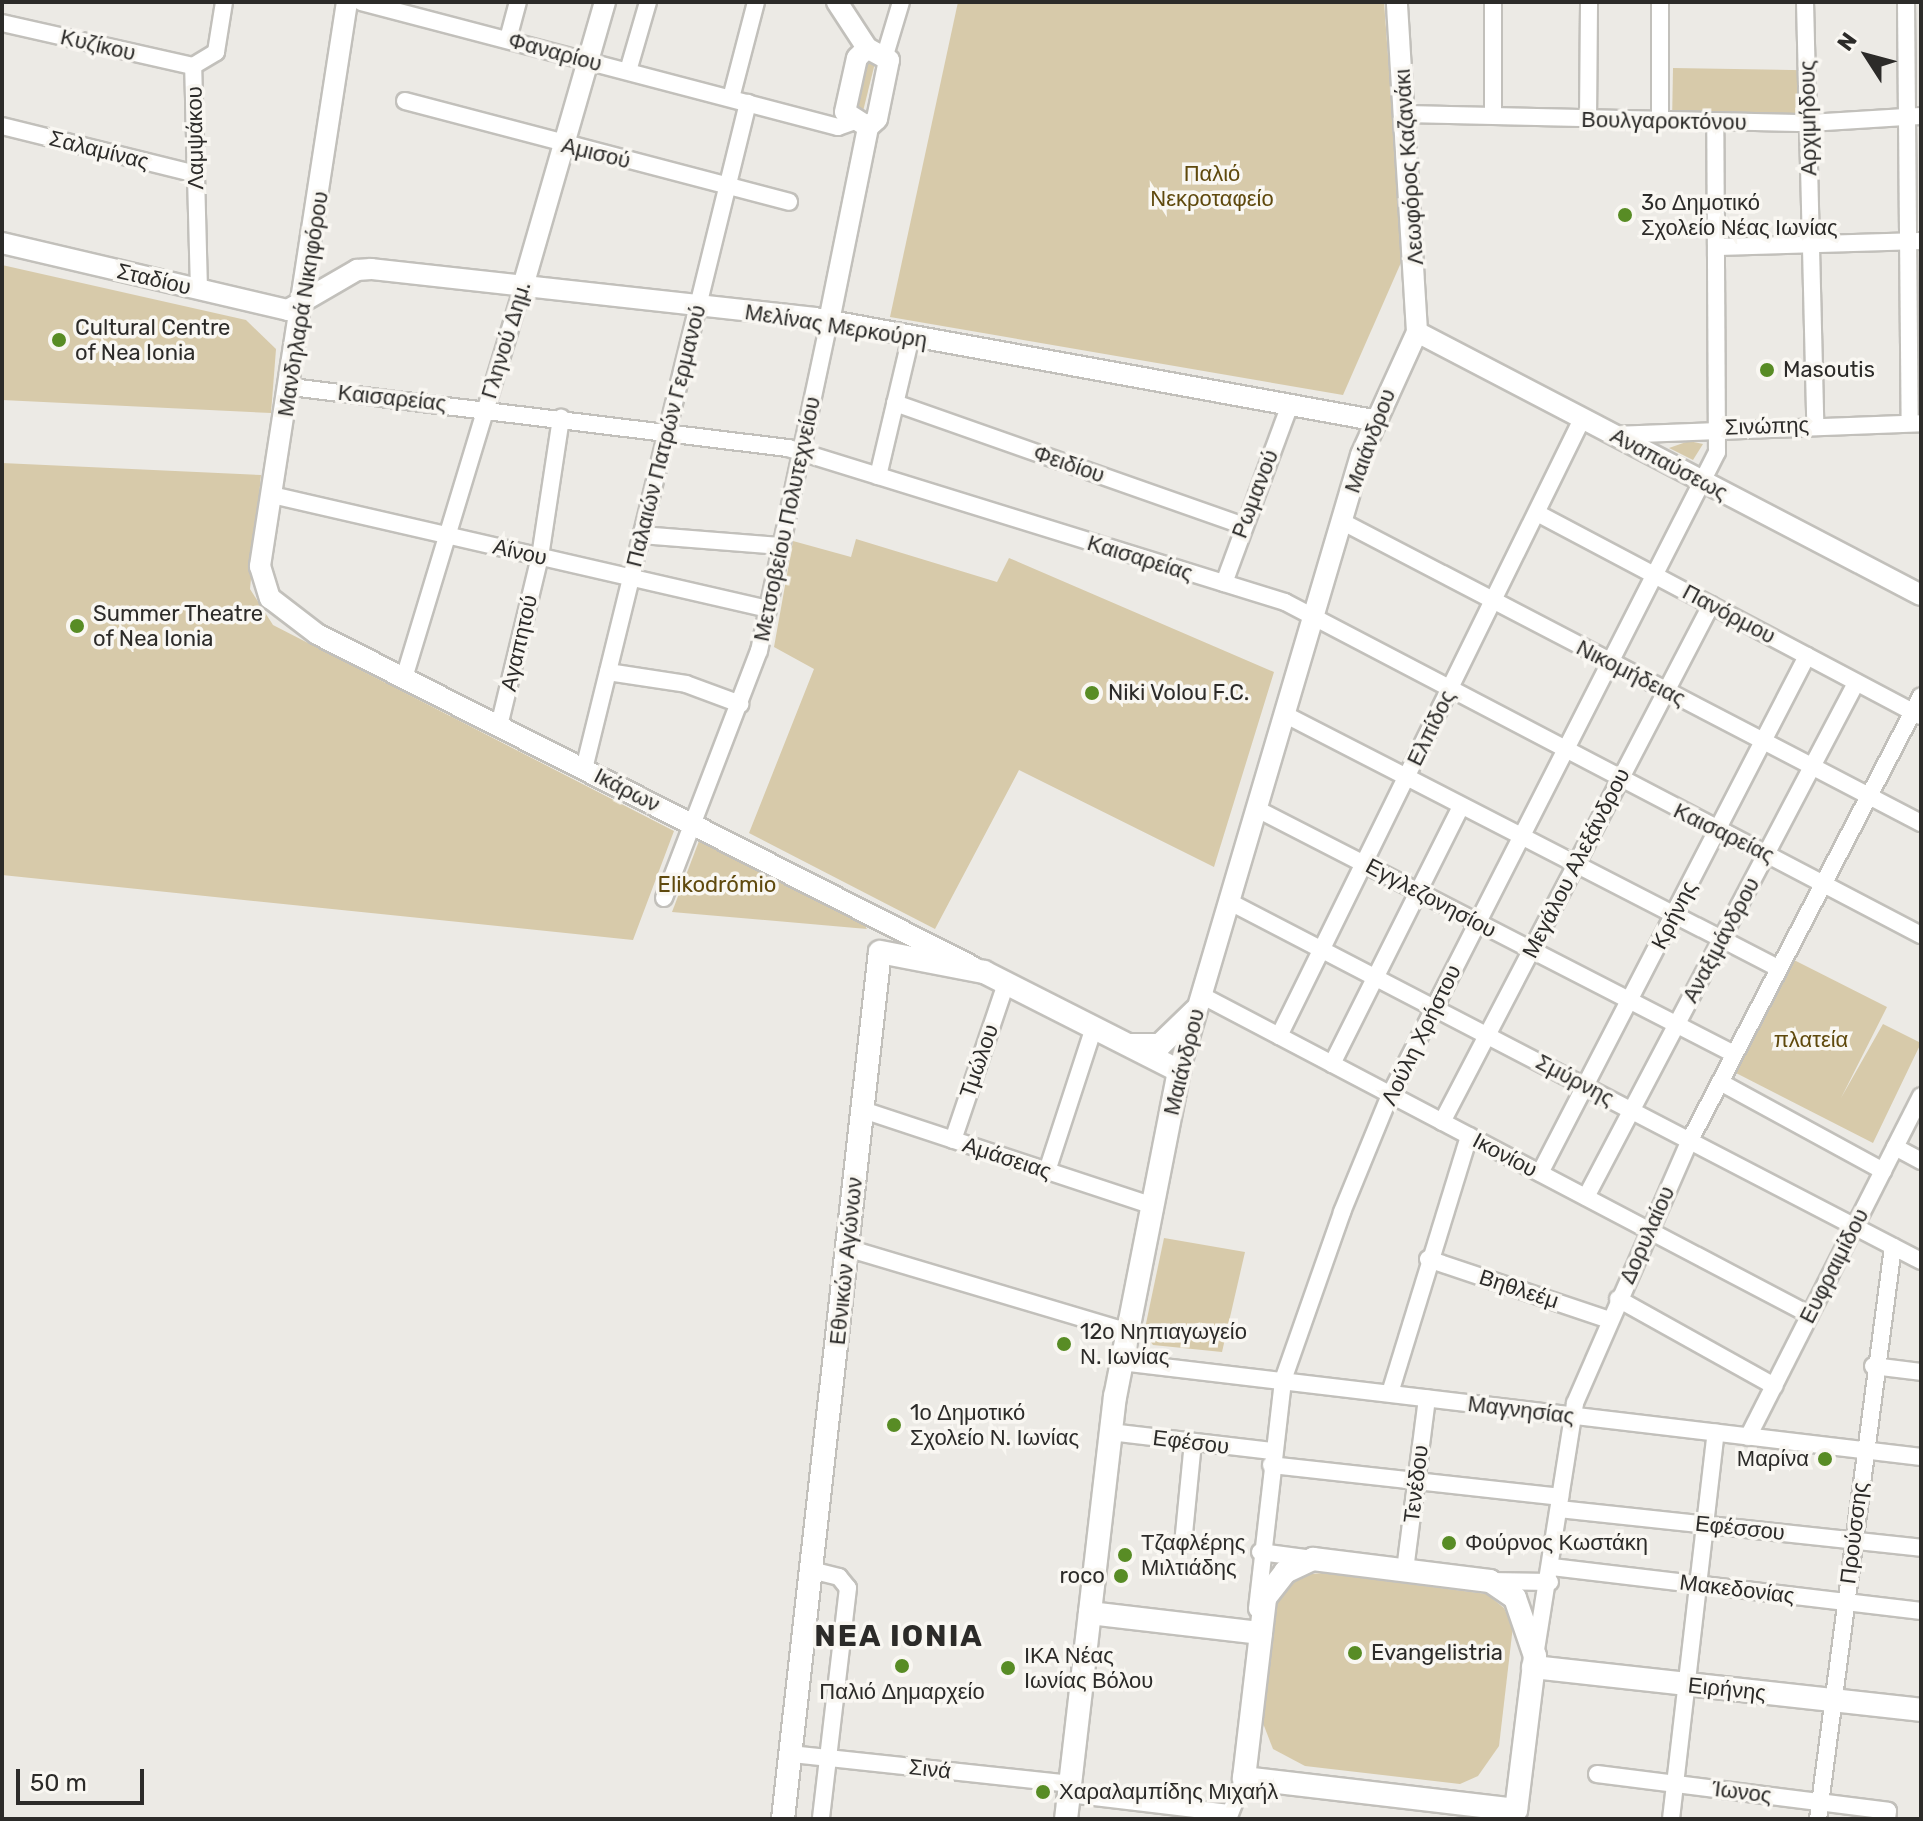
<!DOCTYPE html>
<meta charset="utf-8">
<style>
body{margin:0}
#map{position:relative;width:1923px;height:1821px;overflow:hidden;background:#eceae5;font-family:Rubik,sans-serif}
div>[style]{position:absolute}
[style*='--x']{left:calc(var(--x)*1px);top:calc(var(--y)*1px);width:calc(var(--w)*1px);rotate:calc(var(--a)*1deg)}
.green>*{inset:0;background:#d7caaa;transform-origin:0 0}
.roads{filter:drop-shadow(2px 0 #c2c0bb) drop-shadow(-2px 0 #c2c0bb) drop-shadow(0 2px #c2c0bb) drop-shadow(0 -2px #c2c0bb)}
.minor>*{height:16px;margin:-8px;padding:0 8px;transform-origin:8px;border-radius:8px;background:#fff}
.tertiary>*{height:20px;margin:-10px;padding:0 10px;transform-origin:10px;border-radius:10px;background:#fff}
.secondary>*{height:22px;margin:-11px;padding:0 11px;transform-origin:11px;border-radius:11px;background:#fff}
.dots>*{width:22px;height:22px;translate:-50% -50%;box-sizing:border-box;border:4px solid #f9f7f2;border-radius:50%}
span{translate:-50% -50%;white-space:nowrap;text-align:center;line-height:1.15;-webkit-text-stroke:7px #f9f7f2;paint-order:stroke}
.street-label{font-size:22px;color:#2c2b29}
.park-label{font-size:22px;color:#5f490d}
.poi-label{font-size:22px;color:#2c2b29}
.left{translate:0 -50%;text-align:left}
.right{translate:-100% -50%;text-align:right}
.district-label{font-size:30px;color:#2c2b29;font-weight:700;letter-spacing:2px}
.frame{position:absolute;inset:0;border:4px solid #2c2b29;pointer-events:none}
.north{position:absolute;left:1827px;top:16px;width:80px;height:80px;-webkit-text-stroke:6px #f9f7f2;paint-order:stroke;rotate:306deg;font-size:22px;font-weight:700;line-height:32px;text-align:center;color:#2c2b29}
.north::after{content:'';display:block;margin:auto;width:28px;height:36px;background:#2c2b29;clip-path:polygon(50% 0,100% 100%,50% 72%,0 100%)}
.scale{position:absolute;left:16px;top:1769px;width:128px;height:36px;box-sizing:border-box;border:4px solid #2c2b29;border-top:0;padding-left:10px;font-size:24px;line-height:28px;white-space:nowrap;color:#2c2b29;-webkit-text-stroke:6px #f9f7f2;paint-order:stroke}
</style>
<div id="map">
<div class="green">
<div style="clip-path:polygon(958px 2px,1384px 2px,1403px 258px,1343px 395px,890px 317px)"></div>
<div style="left:868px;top:58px;width:8px;height:52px;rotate:14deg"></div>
<div style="left:1673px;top:68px;width:131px;height:48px;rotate:1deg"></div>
<div style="clip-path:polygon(2px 265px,246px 320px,276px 349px,271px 413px,2px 400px)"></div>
<div style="clip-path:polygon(1689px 441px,1703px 444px,1693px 460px,1669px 448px)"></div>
<div style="clip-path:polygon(2px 463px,261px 475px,250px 589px,273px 625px,674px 831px,633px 940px,2px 875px)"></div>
<div style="clip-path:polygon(856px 539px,997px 582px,1009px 558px,1274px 672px,1214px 867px,1019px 770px,935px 929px,749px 833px,814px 669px,774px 647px,793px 541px,851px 557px)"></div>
<div style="clip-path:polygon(699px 841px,862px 921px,867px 929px,672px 912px)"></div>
<div style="clip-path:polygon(1794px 960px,1887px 1007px,1841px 1098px,1883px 1024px,1921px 1043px,1873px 1143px,1736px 1073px)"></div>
<div style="clip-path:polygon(1164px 1238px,1245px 1252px,1222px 1352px,1153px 1345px,1144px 1333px)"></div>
<div style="clip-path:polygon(1322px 1573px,1487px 1594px,1504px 1608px,1513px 1626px,1499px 1746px,1478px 1776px,1460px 1784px,1305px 1766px,1273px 1749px,1261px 1718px,1276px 1603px,1301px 1575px)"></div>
</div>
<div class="roads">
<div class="minor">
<div style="--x:361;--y:2;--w:493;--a:14.7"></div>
<div style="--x:838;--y:127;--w:15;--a:-20"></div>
<div style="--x:1493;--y:2;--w:113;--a:90"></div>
<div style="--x:1805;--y:2;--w:423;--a:88.6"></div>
<div style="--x:1906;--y:2;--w:421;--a:89.5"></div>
<div style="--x:2;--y:23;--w:196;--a:12.7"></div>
<div style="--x:508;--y:39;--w:38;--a:-75"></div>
<div style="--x:886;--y:52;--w:52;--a:-73.3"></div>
<div style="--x:628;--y:71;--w:72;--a:-73.8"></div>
<div style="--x:731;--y:98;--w:99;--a:-75.4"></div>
<div style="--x:405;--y:101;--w:397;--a:14.7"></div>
<div style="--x:1406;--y:114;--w:403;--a:1.3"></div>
<div style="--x:1809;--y:123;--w:112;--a:-3.6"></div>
<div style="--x:1588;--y:120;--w:118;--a:-89.5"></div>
<div style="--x:1660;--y:121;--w:119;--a:-90"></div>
<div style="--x:2;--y:126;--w:200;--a:13.9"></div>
<div style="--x:1718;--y:247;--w:203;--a:-1.7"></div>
<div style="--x:199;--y:290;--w:224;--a:-91.5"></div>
<div style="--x:193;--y:66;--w:27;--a:-31"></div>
<div style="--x:216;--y:52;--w:51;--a:-80.9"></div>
<div style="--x:291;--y:387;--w:501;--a:7"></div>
<div style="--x:788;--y:448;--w:520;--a:17.22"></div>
<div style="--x:1285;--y:602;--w:718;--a:27.64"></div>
<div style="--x:895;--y:403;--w:368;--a:19.4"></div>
<div style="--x:1615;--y:435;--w:306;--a:-2.2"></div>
<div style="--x:878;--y:476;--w:144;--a:-76.7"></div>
<div style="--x:272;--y:495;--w:509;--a:12.94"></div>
<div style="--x:1537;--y:513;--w:433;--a:27.9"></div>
<div style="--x:1341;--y:521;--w:654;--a:27.51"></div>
<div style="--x:641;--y:535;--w:140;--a:4.5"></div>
<div style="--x:1224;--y:583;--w:190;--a:-69.7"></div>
<div style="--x:608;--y:672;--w:79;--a:8.7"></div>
<div style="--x:686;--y:684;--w:58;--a:20.3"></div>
<div style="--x:404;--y:678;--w:410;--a:-73.1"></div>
<div style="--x:1284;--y:714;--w:555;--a:27.21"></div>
<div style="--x:499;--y:726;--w:174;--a:-76.4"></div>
<div style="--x:540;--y:557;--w:141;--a:-81.4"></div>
<div style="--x:584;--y:769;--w:686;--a:-76.17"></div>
<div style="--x:1257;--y:809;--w:536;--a:27.19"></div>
<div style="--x:664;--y:898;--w:265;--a:-69"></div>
<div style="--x:759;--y:651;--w:337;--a:-78"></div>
<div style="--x:1228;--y:901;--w:781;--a:27.45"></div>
<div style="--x:1201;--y:995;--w:688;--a:27.72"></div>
<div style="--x:1279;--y:1036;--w:687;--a:-63.84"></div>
<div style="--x:1332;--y:1064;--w:288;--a:-63.4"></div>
<div style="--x:1720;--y:1082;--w:186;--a:28.6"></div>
<div style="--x:863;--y:1110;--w:303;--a:18.3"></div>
<div style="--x:1442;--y:1122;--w:583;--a:-62.51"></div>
<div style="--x:953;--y:1140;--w:166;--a:-71.3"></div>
<div style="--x:1895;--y:1147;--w:30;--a:28"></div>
<div style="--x:1047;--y:1171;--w:151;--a:-71.9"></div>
<div style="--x:1540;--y:1173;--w:582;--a:-62.69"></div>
<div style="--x:1586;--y:1197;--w:581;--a:-62.29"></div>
<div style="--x:847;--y:1248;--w:291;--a:16.6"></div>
<div style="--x:1428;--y:1259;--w:191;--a:18.6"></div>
<div style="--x:1618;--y:1299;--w:179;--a:29.1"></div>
<div style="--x:1121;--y:1362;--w:806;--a:6.77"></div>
<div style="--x:1873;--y:1366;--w:48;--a:7.1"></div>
<div style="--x:1390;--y:1393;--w:269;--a:-72.9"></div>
<div style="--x:1110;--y:1432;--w:163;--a:6.7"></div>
<div style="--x:1748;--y:1437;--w:382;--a:-63.1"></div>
<div style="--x:1271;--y:1465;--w:291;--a:6.3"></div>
<div style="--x:1559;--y:1509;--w:364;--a:6.1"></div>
<div style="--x:1183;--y:1544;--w:102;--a:-84.4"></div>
<div style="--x:1260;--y:1552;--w:53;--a:7.5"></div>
<div style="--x:1552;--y:1567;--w:372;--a:6.8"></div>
<div style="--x:811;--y:1570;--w:29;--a:14"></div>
<div style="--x:839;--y:1577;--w:14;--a:51"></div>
<div style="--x:848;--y:1588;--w:233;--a:96.7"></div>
<div style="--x:1405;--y:1570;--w:173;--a:-82.7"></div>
<div style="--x:1490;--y:1581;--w:60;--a:1"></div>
<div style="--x:1257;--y:1609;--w:230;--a:-83.5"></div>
<div style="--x:1283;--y:1380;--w:178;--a:-70.6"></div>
<div style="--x:1342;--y:1212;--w:126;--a:-67.7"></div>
<div style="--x:1390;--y:1095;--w:721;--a:-63.04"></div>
<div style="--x:1717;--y:452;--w:329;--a:-90.3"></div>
<div style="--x:1535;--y:1656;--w:256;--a:-81"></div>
<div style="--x:1575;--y:1403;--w:287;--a:-66.4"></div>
<div style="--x:1690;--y:1140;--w:500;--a:-62.51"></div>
<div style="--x:791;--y:1754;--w:281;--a:6.1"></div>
<div style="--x:1597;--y:1774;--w:293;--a:7.2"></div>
<div style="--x:1888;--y:1811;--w:8;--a:97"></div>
<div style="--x:1069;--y:1794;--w:161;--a:6.8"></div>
<div style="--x:1228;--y:1819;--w:44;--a:-68.7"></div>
<div style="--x:1671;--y:1819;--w:389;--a:-83.4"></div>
<div style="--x:1818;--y:1819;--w:577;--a:-82.53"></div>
</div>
<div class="tertiary">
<div style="--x:347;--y:2;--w:571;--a:98.77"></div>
<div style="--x:260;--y:566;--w:34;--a:73"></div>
<div style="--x:270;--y:598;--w:59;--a:37.5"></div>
<div style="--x:317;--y:634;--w:736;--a:26.91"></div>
<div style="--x:837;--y:2;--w:55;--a:56.9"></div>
<div style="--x:867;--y:48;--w:25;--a:29"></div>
<div style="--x:889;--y:60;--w:60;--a:101.5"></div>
<div style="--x:877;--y:119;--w:12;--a:138"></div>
<div style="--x:868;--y:127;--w:27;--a:-147"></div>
<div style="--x:845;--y:112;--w:55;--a:-77.5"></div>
<div style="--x:857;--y:58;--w:14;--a:-45"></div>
<div style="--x:2;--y:243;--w:294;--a:13.2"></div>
<div style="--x:288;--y:310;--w:80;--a:-30.1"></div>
<div style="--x:357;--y:270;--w:14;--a:-4"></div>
<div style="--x:371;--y:269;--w:446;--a:6.3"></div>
<div style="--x:814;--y:318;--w:568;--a:10.34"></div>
<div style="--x:523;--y:286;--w:296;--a:-73.9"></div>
<div style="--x:829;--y:321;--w:198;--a:-78.6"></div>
<div style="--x:1417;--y:332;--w:568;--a:27.56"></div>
<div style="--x:1179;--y:1071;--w:642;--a:-73.54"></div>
<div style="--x:1361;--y:455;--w:135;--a:-65.5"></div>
<div style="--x:1417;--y:332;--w:331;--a:-93.5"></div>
</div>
<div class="secondary">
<div style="--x:1131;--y:1045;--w:29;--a:0"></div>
<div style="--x:1160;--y:1045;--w:49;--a:-44.2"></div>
<div style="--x:1313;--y:1559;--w:178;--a:7.1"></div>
<div style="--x:1490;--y:1581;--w:30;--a:34"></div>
<div style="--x:1515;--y:1598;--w:61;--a:71"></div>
<div style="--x:1535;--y:1656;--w:155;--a:97"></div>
<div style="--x:1516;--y:1810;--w:274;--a:-173.3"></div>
<div style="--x:1244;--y:1778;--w:181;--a:-83.3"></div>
<div style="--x:1265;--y:1598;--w:33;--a:-52"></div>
<div style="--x:1285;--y:1572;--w:31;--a:-25"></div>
<div style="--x:1090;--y:1613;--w:172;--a:6.7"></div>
<div style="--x:1533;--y:1667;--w:390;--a:6.3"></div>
<div style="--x:783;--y:1819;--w:872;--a:-83.62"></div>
<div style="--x:880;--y:952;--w:106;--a:10.9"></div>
<div style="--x:984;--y:972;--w:219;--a:26.9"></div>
<div style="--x:1179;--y:1071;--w:331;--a:101.1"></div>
<div style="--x:1115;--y:1396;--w:426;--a:96.6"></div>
</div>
</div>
<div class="dots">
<div style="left:1625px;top:215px;background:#588c25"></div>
<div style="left:59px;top:340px;background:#588c25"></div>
<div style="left:1767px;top:370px;background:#588c25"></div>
<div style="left:77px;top:626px;background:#588c25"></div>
<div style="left:1092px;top:693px;background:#588c25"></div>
<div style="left:1064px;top:1344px;background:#588c25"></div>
<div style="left:894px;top:1425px;background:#588c25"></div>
<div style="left:1825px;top:1459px;background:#588c25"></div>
<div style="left:1449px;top:1543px;background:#588c25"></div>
<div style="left:1125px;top:1555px;background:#588c25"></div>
<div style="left:1121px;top:1576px;background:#588c25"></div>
<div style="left:1355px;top:1653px;background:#588c25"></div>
<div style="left:902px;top:1666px;background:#588c25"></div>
<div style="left:1008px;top:1668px;background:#588c25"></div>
<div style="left:1043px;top:1792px;background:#588c25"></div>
</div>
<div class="street-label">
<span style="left:98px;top:45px;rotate:13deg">Κυζίκου</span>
<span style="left:555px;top:52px;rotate:15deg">Φαναρίου</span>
<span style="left:1808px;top:118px;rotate:-91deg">Αρχιμήδους</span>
<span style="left:1664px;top:121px;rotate:1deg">Βουλγαροκτόνου</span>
<span style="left:195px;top:138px;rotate:-91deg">Λαμψάκου</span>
<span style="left:99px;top:150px;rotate:14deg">Σαλαμίνας</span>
<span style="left:596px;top:153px;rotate:14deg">Αμισού</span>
<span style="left:1409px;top:167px;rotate:-94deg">Λεωφόρος Καζανάκι</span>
<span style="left:154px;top:279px;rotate:13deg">Σταδίου</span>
<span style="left:303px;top:304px;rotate:-81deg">Μανδηλαρά Νικηφόρου</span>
<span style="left:836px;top:326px;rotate:9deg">Μελίνας Μερκούρη</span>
<span style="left:506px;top:340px;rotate:-73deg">Γληνού Δημ.</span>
<span style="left:392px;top:398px;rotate:6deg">Καισαρείας</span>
<span style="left:1767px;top:426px;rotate:-2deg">Σινώπης</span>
<span style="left:666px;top:436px;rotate:-76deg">Παλαιών Πατρών Γερμανού</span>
<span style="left:1370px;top:441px;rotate:-70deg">Μαιάνδρου</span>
<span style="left:1069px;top:464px;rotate:19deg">Φειδίου</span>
<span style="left:1669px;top:464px;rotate:28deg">Αναπαύσεως</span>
<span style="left:1255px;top:494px;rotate:-69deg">Ρωμανού</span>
<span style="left:787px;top:519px;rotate:-78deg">Μετσοβείου Πολυτεχνείου</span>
<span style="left:520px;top:552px;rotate:13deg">Αίνου</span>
<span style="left:1140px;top:558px;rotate:17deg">Καισαρείας</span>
<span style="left:1729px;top:614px;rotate:28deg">Πανόρμου</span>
<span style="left:519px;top:643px;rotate:-77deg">Αγαπητού</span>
<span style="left:1631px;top:673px;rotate:27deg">Νικομήδειας</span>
<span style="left:1431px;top:728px;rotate:-64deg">Ελπίδος</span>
<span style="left:627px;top:790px;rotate:27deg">Ικάρων</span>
<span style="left:1724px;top:833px;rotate:26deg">Καισαρείας</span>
<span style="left:1576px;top:863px;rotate:-63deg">Μεγάλου Αλεξάνδρου</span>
<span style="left:1431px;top:898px;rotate:28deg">Εγγλεζονησίου</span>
<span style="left:1674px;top:915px;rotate:-63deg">Κρήνης</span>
<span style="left:1721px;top:940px;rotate:-62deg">Αναξιμάνδρου</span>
<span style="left:1421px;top:1035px;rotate:-64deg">Λούλη Χρήστου</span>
<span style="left:979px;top:1061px;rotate:-71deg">Τμώλου</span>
<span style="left:1184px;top:1062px;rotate:-76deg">Μαιάνδρου</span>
<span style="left:1575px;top:1080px;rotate:28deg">Σμύρνης</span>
<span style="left:1505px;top:1155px;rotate:28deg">Ικονίου</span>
<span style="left:1007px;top:1158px;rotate:18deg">Αμάσειας</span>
<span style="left:1647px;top:1235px;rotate:-66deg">Δορυλαίου</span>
<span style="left:846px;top:1261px;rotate:-84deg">Εθνικών Αγώνων</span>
<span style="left:1834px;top:1266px;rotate:-63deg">Ευφραιμίδου</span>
<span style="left:1519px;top:1289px;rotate:18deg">Βηθλεέμ</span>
<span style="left:1521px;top:1410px;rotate:7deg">Μαγνησίας</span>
<span style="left:1191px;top:1442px;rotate:7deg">Εφέσου</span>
<span style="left:1416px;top:1484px;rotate:-83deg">Τενέδου</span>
<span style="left:1740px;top:1528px;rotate:6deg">Εφέσσου</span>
<span style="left:1854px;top:1533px;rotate:-83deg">Προύσσης</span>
<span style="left:1737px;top:1589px;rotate:7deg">Μακεδονίας</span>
<span style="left:1727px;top:1689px;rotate:6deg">Ειρήνης</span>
<span style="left:930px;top:1769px;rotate:6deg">Σινά</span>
<span style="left:1742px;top:1792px;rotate:7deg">Ίωνος</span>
</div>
<div class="park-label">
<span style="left:1212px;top:186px">Παλιό<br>Νεκροταφείο</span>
<span style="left:717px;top:885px">Elikodrómio</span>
<span style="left:1811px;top:1040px">πλατεία</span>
</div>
<div class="poi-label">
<span class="left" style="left:1641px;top:215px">3ο Δημοτικό<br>Σχολείο Νέας Ιωνίας</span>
<span class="left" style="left:75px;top:340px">Cultural Centre<br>of Nea Ionia</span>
<span class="left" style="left:1783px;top:370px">Masoutis</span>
<span class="left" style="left:93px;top:626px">Summer Theatre<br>of Nea Ionia</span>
<span class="left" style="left:1108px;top:693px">Niki Volou F.C.</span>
<span class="left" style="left:1080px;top:1344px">12ο Νηπιαγωγείο<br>Ν. Ιωνίας</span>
<span class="left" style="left:910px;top:1425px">1ο Δημοτικό<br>Σχολείο Ν. Ιωνίας</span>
<span class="right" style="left:1809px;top:1459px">Μαρίνα</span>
<span class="left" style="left:1141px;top:1555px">Τζαφλέρης<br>Μιλτιάδης</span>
<span class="left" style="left:1465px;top:1543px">Φούρνος Κωστάκη</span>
<span class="right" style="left:1105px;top:1576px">roco</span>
<span class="left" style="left:1371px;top:1653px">Evangelistria</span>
<span class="left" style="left:1024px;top:1668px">ΙΚΑ Νέας<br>Ιωνίας Βόλου</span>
<span style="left:902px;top:1692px">Παλιό Δημαρχείο</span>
<span class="left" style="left:1059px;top:1792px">Χαραλαμπίδης Μιχαήλ</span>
</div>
<div class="district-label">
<span style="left:899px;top:1636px">NEA IONIA</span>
</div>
<div class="frame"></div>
<div class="north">N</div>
<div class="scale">50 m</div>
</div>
